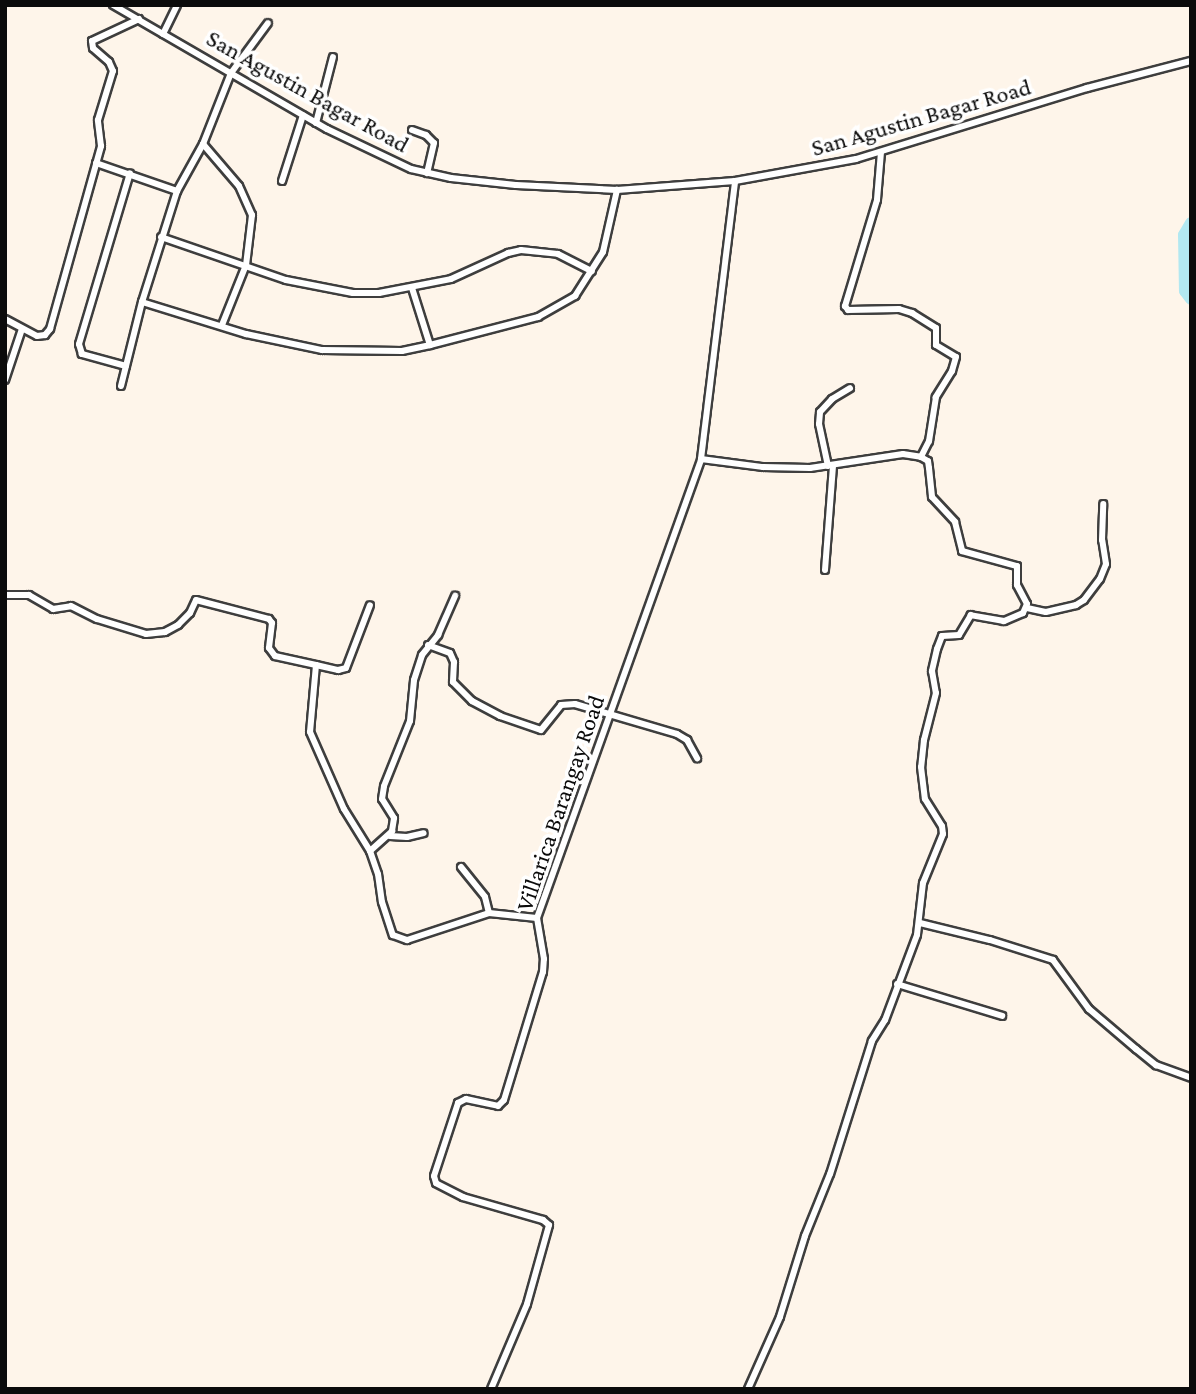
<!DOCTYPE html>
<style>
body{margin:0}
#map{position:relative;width:1196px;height:1394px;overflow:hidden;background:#fef5ea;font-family:"Crimson Pro",serif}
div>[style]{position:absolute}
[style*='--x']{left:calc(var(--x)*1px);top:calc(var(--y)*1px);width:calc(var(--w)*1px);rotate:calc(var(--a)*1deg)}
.river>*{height:12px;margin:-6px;padding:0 6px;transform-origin:6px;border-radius:6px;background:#b2e8f1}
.roads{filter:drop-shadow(2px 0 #3e3e3e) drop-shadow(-2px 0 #3e3e3e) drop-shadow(0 2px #3e3e3e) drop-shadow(0 -2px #3e3e3e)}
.street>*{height:6px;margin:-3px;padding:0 3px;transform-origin:3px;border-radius:3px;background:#fff}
span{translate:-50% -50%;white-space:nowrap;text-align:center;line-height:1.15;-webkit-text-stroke:7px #fff;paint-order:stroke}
.street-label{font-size:24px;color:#0b0b0b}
.frame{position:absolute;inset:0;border:7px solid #0b0b0b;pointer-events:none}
</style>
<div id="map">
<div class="river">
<div style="--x:1191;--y:223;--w:14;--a:120"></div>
<div style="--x:1184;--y:235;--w:56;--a:89"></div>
<div style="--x:1185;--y:291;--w:10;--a:53"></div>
</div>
<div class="roads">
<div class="street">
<div style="--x:113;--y:5;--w:247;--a:30.1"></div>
<div style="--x:327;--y:129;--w:93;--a:25.5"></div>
<div style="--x:411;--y:169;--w:41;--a:12.7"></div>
<div style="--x:451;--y:178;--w:65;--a:6.1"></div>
<div style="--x:516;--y:185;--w:101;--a:2.8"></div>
<div style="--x:617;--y:190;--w:118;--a:-4.4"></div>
<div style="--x:735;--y:181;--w:123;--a:-10.3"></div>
<div style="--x:856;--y:159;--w:242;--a:-17.1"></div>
<div style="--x:1087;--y:88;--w:107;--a:-14.6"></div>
<div style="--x:163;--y:34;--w:32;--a:-64"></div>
<div style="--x:316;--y:123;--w:68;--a:-75.6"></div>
<div style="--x:412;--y:130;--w:15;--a:20"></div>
<div style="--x:426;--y:135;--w:11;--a:45"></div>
<div style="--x:434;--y:143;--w:31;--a:103"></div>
<div style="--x:203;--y:144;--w:55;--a:49.4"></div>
<div style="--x:239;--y:186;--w:32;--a:66"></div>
<div style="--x:252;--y:215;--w:50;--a:96.8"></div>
<div style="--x:246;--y:265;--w:65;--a:111.8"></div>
<div style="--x:881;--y:152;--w:48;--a:94.8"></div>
<div style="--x:877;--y:200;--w:111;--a:106.8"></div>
<div style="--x:845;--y:306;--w:5;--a:53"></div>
<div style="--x:848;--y:310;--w:51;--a:-1.1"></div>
<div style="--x:899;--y:309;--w:14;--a:17"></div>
<div style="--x:912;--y:313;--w:28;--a:32"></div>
<div style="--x:936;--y:328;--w:17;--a:90"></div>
<div style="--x:936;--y:345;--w:23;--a:31"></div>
<div style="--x:956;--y:357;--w:15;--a:106"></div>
<div style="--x:952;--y:371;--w:31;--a:122"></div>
<div style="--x:936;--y:397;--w:45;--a:99"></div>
<div style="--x:929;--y:441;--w:18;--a:117"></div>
<div style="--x:96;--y:163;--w:86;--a:19.1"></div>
<div style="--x:282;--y:181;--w:69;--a:-72.3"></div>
<div style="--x:161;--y:237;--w:132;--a:19"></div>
<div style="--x:286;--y:280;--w:68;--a:11"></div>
<div style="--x:353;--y:293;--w:26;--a:0"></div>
<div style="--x:379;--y:293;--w:73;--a:-11"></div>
<div style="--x:451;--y:279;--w:63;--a:-24.5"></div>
<div style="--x:508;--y:253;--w:13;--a:-13"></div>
<div style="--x:521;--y:250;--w:37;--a:6"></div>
<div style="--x:558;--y:254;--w:38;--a:27"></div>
<div style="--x:412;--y:288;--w:60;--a:72.5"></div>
<div style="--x:142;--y:302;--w:109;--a:17.1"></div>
<div style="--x:246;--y:334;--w:78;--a:11.9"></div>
<div style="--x:322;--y:350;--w:80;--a:0.7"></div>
<div style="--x:402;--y:351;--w:29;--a:-12"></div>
<div style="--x:430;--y:345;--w:112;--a:-14.5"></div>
<div style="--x:538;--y:317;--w:43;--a:-29.6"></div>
<div style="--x:575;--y:296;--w:52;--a:-57.5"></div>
<div style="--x:603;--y:252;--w:64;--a:-77.3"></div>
<div style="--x:5;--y:319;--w:36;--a:28"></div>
<div style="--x:37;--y:336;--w:8;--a:-7"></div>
<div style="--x:45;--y:335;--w:8;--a:-50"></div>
<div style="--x:50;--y:329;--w:190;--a:-74.4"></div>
<div style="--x:101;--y:146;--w:26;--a:-97"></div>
<div style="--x:98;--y:120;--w:51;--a:-73"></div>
<div style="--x:113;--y:71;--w:10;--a:-114"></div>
<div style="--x:109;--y:62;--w:21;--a:-139"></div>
<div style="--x:93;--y:48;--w:7;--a:-98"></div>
<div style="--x:92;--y:41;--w:52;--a:-25.1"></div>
<div style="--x:126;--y:366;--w:46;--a:-164.7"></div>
<div style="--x:82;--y:354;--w:10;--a:-107"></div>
<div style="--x:79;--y:344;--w:178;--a:-73.4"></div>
<div style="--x:5;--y:380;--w:54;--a:-71.6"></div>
<div style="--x:121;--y:386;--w:87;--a:-76"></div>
<div style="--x:142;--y:302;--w:116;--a:-72.5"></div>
<div style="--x:177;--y:191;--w:54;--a:-61"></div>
<div style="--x:203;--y:144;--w:76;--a:-68.5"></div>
<div style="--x:231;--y:73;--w:62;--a:-53.5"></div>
<div style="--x:701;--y:459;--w:63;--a:7.4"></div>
<div style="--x:763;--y:467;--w:47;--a:1.2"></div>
<div style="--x:810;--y:468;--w:94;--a:-8.6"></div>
<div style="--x:903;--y:454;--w:18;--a:9"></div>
<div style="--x:921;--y:457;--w:8;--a:30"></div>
<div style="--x:928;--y:461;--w:7;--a:82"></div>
<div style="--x:929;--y:468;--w:29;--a:84"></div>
<div style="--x:932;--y:497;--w:34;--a:47"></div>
<div style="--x:955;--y:522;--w:30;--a:76"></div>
<div style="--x:962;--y:551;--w:57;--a:15.3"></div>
<div style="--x:1017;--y:566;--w:19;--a:90"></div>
<div style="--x:1017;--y:585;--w:21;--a:62"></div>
<div style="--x:1027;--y:604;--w:10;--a:114"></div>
<div style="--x:1023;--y:613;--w:21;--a:157"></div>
<div style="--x:1004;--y:621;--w:34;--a:-170"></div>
<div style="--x:971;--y:615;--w:23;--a:121"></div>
<div style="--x:959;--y:635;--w:17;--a:177"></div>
<div style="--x:942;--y:636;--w:14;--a:111"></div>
<div style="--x:937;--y:649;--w:23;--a:103"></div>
<div style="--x:932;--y:671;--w:22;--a:80"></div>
<div style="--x:936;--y:693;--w:49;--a:104.3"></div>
<div style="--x:924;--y:740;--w:27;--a:96"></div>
<div style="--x:921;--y:767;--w:32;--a:83"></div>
<div style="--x:925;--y:799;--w:32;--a:58"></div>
<div style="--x:942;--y:826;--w:8;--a:83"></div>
<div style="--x:943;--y:834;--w:53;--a:112.2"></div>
<div style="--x:923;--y:883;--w:52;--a:96.6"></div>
<div style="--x:917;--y:935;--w:91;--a:110.6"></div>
<div style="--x:885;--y:1020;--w:25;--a:122"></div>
<div style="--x:872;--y:1041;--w:139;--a:107.5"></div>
<div style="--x:830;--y:1174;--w:67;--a:112"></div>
<div style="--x:805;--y:1236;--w:85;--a:107.2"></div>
<div style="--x:780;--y:1317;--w:79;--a:114"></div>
<div style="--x:828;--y:466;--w:43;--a:-102.1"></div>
<div style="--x:819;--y:424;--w:12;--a:-85"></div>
<div style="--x:820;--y:412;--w:18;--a:-47"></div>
<div style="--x:832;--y:399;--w:21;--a:-31"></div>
<div style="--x:825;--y:570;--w:105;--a:-85.6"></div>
<div style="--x:5;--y:595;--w:24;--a:0"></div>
<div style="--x:29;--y:595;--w:28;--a:30"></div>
<div style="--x:53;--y:609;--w:18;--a:-9"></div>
<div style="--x:71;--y:606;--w:29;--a:27"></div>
<div style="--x:97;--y:619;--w:51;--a:17"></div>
<div style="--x:146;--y:634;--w:19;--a:-6"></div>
<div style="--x:165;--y:632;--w:15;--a:-28"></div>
<div style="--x:178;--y:625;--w:17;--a:-45"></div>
<div style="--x:190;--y:613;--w:14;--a:-65"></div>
<div style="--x:196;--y:600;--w:75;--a:14.6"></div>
<div style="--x:269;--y:619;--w:5;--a:53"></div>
<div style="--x:272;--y:623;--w:25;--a:97"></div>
<div style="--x:269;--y:648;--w:10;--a:53"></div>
<div style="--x:275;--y:656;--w:42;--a:12.4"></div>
<div style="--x:316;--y:665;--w:67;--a:95.1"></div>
<div style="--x:310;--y:732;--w:84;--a:66.2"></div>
<div style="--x:344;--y:809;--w:49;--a:58.2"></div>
<div style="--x:370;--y:851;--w:24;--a:71"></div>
<div style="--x:378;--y:874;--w:28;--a:82"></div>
<div style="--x:382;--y:902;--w:35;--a:72"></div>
<div style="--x:393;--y:935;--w:15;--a:20"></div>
<div style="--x:407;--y:940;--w:86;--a:-18.2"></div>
<div style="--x:489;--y:913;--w:48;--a:5.9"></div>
<div style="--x:1027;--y:608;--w:19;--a:12"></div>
<div style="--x:1046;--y:612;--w:31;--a:-13"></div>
<div style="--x:1076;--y:605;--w:9;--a:-32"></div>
<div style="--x:1084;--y:600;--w:26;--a:-53"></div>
<div style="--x:1100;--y:579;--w:16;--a:-68"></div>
<div style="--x:1106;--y:564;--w:24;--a:-99"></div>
<div style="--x:1102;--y:540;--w:36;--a:-88"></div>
<div style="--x:428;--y:645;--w:23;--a:20"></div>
<div style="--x:450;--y:653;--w:10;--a:66"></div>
<div style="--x:454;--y:662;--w:20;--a:93"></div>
<div style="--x:453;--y:682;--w:27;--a:45"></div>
<div style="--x:472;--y:701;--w:32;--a:28"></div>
<div style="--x:500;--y:716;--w:43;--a:18.9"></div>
<div style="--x:541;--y:730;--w:32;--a:-51"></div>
<div style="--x:561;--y:705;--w:14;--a:-4"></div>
<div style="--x:575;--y:704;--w:106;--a:16.4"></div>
<div style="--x:677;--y:734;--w:12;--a:31"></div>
<div style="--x:687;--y:740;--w:21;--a:61"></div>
<div style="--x:316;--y:665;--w:23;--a:13"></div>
<div style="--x:338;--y:670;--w:8;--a:-14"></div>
<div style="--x:346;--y:668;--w:67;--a:-69.1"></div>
<div style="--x:390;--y:836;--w:17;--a:3"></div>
<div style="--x:407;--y:837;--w:17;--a:-13"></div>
<div style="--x:370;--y:851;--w:30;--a:-42"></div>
<div style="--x:392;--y:831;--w:13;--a:-81"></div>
<div style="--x:394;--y:818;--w:22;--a:-122"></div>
<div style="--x:382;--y:799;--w:13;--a:-81"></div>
<div style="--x:384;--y:786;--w:70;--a:-68.2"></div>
<div style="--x:410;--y:721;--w:41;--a:-84.4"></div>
<div style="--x:414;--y:680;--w:26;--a:-72"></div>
<div style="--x:422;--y:655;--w:26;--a:-51"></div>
<div style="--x:438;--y:635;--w:43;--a:-66.4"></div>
<div style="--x:461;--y:867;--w:38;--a:51"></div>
<div style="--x:485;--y:897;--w:16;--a:76"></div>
<div style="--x:920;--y:923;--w:72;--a:13.7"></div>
<div style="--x:990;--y:940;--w:66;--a:17.6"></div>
<div style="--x:1053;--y:960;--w:61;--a:53.7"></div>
<div style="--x:1089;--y:1009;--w:62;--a:40.4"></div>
<div style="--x:1136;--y:1049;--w:26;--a:39"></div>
<div style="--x:1156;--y:1065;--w:37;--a:20"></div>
<div style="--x:897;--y:984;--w:110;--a:16.9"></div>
<div style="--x:491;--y:1389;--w:92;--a:-67"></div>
<div style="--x:527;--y:1304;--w:82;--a:-74.4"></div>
<div style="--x:549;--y:1225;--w:8;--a:-140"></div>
<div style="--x:543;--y:1220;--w:83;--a:-164"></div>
<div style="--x:463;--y:1197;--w:30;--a:-153"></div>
<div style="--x:436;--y:1183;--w:7;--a:-106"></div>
<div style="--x:434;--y:1176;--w:77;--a:-71.8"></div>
<div style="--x:458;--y:1103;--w:9;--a:-27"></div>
<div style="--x:466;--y:1099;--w:33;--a:12"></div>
<div style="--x:498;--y:1106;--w:8;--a:-45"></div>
<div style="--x:504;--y:1100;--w:134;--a:-73.1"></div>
<div style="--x:543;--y:972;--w:13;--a:-86"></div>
<div style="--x:544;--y:959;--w:42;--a:-99.7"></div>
<div style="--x:537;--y:918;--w:487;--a:-70.3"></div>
<div style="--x:701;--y:459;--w:280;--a:-83"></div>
</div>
</div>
<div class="street-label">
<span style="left:308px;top:91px;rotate:29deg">San Agustin Bagar Road</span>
<span style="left:921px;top:117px;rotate:-16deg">San Agustin Bagar Road</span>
<span style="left:560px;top:803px;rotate:-71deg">Villarica Barangay Road</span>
</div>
<div class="frame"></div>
</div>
